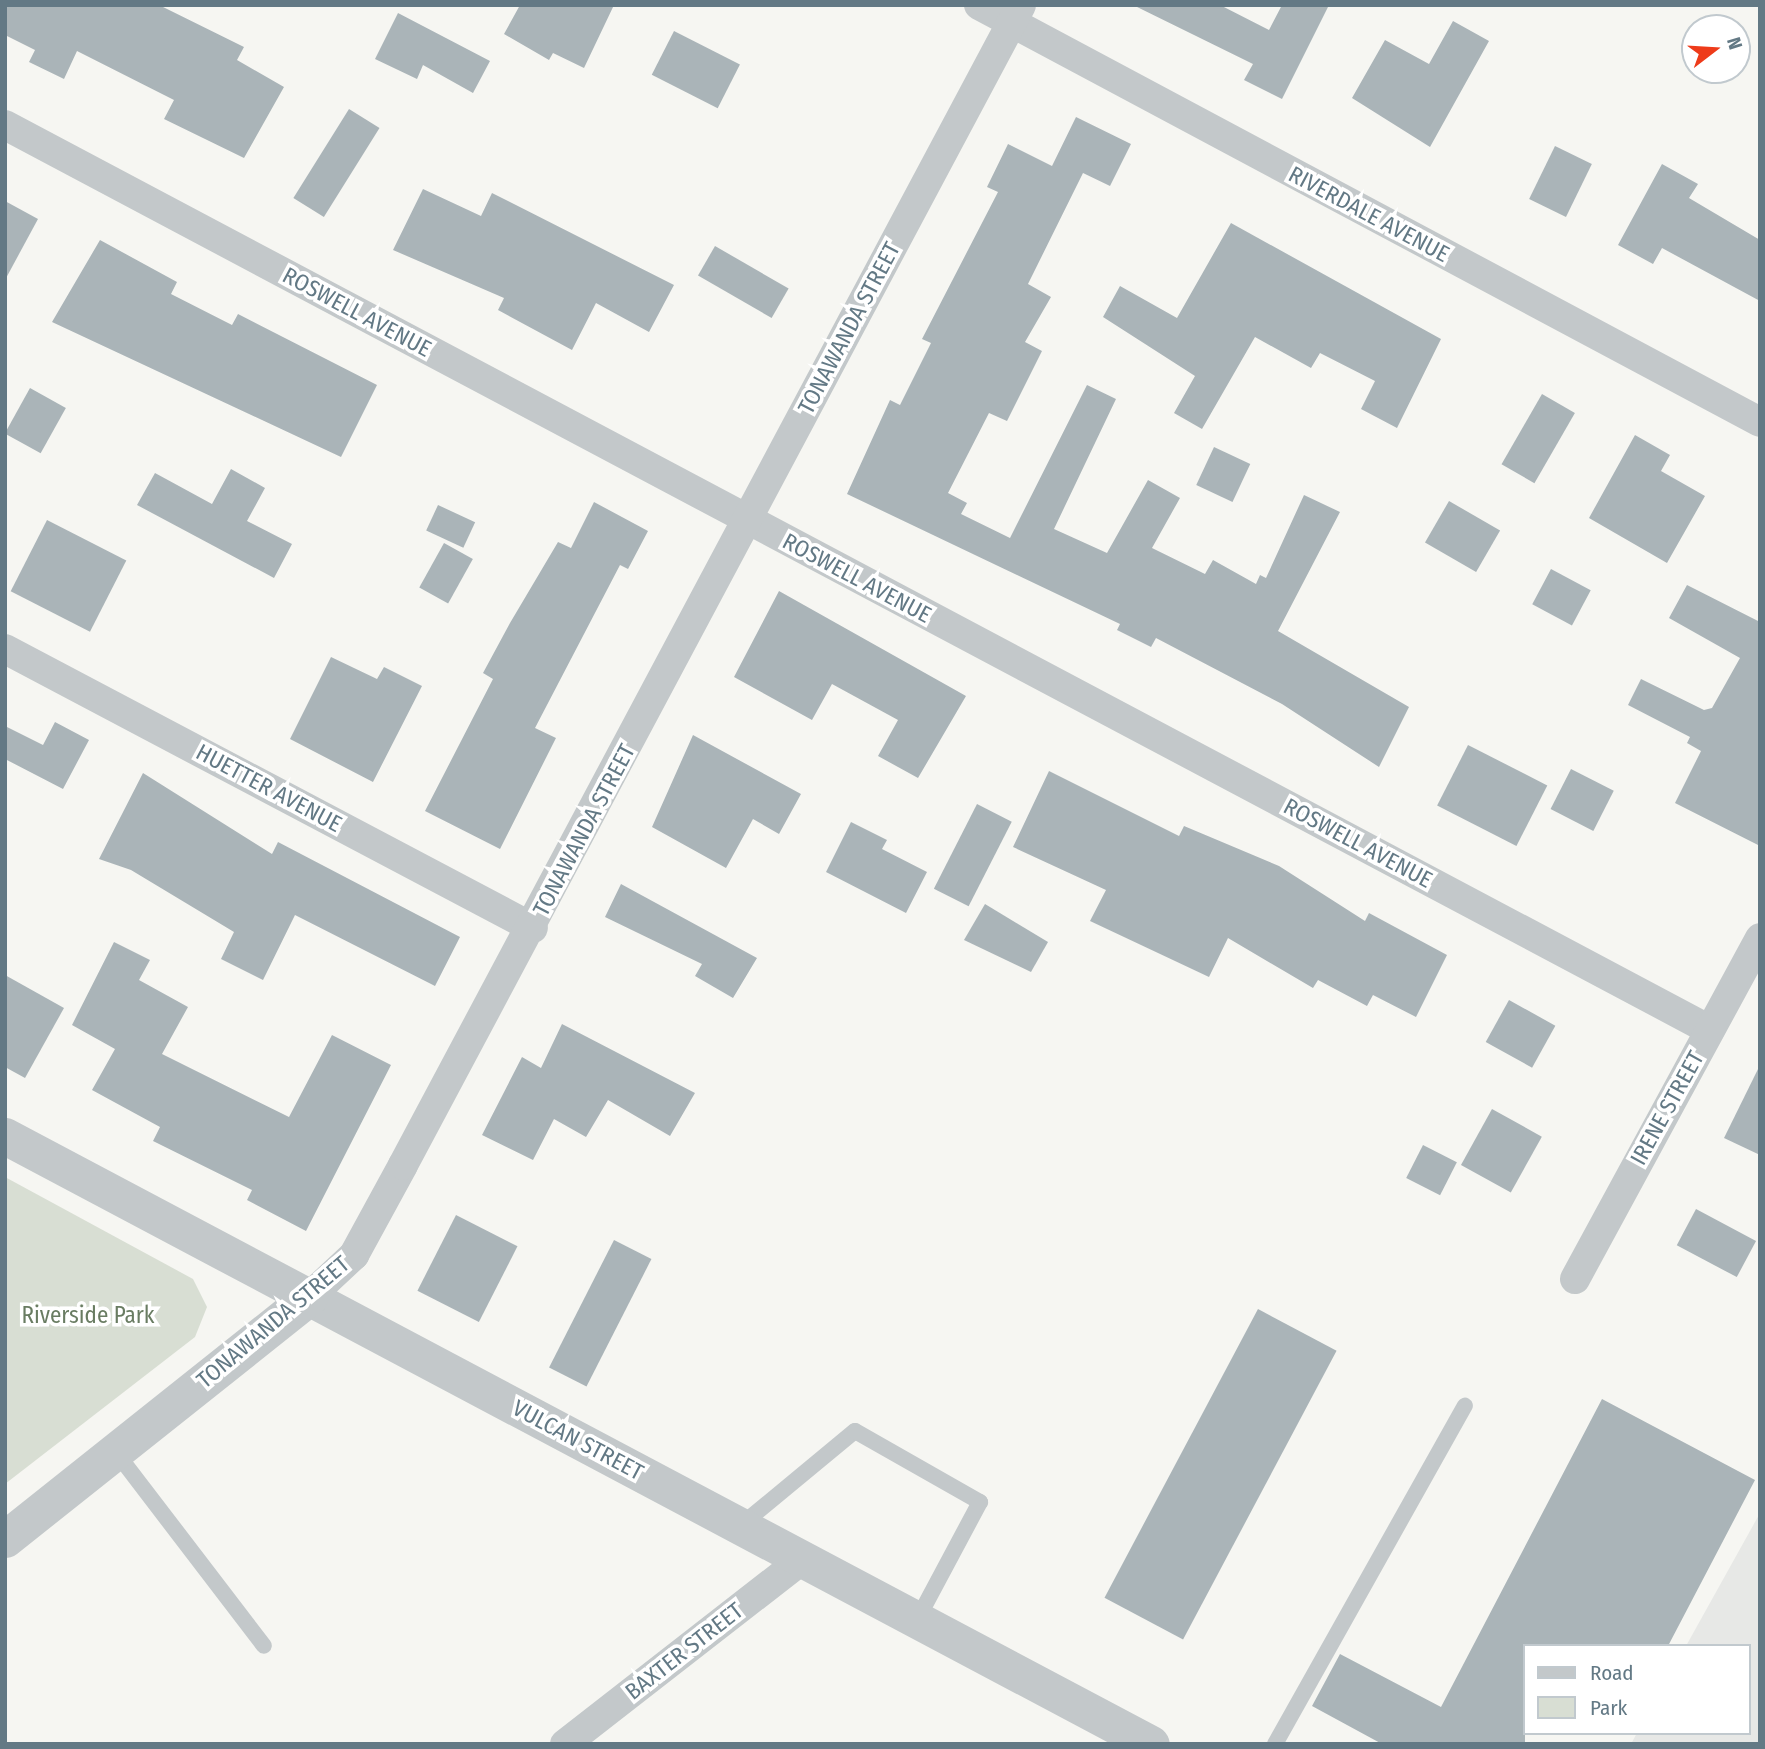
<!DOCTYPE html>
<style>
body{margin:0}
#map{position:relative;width:1765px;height:1749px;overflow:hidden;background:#f6f6f2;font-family:"Fira Sans Condensed",sans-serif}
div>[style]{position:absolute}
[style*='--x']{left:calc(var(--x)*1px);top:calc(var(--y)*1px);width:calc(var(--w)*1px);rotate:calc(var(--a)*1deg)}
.built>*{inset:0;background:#e7e8e6}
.green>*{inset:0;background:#d8ded3}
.building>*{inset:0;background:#aab4b8;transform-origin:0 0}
.service>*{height:16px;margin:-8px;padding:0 8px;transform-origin:8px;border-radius:8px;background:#c3c8ca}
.minor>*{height:30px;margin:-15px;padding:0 15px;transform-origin:15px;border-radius:15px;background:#c3c8ca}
.tertiary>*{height:37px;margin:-18.5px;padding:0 18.5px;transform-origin:18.5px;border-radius:18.5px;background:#c3c8ca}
span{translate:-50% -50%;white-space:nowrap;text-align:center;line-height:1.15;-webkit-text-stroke:7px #fff;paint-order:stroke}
.street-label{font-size:23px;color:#637985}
.park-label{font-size:23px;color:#697c62}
.frame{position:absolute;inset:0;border:7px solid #637985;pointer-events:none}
.legend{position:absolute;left:1523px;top:1644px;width:228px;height:91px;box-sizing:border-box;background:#fff;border:2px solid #c1c9ce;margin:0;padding:9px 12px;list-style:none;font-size:21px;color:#637985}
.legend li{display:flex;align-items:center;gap:14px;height:35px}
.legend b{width:35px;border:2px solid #c1c9ce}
.north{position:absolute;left:1681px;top:14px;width:70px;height:70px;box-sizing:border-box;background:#fff;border:2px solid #c1c9ce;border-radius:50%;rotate:73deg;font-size:19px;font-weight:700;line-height:28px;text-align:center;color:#637985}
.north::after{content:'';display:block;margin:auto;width:24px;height:32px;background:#ee3b1a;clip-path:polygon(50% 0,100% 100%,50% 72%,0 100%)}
</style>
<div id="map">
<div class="built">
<div style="clip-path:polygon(1760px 1513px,1760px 1744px,1631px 1744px,1637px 1733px,1749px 1733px,1749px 1646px,1686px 1646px)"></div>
</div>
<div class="green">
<div style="clip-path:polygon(5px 1177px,193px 1279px,207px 1307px,195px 1337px,5px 1484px)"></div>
</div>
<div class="building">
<div style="clip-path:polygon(5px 5px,159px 5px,244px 47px,237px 60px,284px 87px,244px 158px,164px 119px,174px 100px,77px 51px,64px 79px,29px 62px,35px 50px,5px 35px)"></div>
<div style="clip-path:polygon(520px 5px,614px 5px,584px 68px,553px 53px,549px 60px,504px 34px)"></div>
<div style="clip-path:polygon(1133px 5px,1220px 5px,1269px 30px,1282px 5px,1329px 5px,1282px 99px,1244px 80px,1253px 64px)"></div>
<div style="clip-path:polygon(398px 13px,490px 61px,473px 93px,423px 65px,417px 79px,375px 59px)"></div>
<div style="clip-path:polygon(1453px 21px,1489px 41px,1430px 147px,1352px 98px,1385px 40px,1429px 64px)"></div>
<div style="left:674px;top:31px;width:74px;height:49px;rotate:27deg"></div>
<div style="left:349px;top:109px;width:36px;height:105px;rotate:32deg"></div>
<div style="clip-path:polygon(1076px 117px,1131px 144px,1110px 186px,1083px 173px,1028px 284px,1051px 297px,1025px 342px,1042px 351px,1007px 421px,989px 413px,948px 493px,967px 503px,961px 514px,1010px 538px,1087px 385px,1116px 399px,1054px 529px,1107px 553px,1148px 480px,1180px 498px,1152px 548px,1205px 574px,1213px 560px,1256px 584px,1260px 575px,1266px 578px,1304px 495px,1340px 512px,1278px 631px,1409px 707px,1379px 767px,1282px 704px,1156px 638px,1151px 647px,1117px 630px,1120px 624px,847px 494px,890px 400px,900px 405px,931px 343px,922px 339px,998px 192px,987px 187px,1008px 144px,1052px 166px)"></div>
<div style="left:1555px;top:146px;width:41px;height:59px;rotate:26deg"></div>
<div style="clip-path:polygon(1662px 164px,1698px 184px,1689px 198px,1760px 240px,1760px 301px,1662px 248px,1653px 264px,1618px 245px)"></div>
<div style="clip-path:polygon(423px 189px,481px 216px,492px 193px,674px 285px,649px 332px,596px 303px,572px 350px,498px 310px,504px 298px,393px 250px)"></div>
<div style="clip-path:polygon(5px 201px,38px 219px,5px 280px)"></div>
<div style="clip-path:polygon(1231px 223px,1441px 339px,1397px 428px,1361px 409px,1375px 381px,1320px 353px,1311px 368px,1255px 337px,1202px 429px,1174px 413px,1195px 376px,1103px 317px,1120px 286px,1177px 318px)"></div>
<div style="clip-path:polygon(100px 240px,177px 282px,171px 294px,232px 325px,238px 314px,377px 385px,341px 457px,52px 322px)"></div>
<div style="left:715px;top:246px;width:85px;height:34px;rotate:30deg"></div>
<div style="left:30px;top:388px;width:41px;height:52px;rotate:29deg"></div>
<div style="left:1542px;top:394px;width:38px;height:81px;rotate:30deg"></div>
<div style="clip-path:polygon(1635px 435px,1670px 455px,1661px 471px,1705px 496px,1667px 563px,1589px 518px)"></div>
<div style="left:1214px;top:447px;width:40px;height:42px;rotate:25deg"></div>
<div style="clip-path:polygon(231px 469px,265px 488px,247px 521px,292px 544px,274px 578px,137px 505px,155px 473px,212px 504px)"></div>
<div style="left:1449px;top:501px;width:59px;height:48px;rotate:30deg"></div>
<div style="clip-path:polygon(594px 502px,648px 531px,628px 569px,620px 565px,535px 728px,556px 738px,500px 849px,425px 811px,493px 679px,483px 673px,510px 623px,558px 542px,571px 548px)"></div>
<div style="left:438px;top:505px;width:41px;height:28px;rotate:25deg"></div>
<div style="left:47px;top:520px;width:89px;height:80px;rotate:27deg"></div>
<div style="left:444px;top:543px;width:33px;height:51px;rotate:29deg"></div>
<div style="left:1551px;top:569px;width:45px;height:40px;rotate:28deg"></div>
<div style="clip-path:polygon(1687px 585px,1760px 622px,1760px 846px,1675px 803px,1701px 751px,1687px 743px,1690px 737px,1628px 705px,1641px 679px,1704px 710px,1712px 708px,1740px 658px,1669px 618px)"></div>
<div style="clip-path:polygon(779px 591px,966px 696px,918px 778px,878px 756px,898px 720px,832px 684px,812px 720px,734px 677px)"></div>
<div style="clip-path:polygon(331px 657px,377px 679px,384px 667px,422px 686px,373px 782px,290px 739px)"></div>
<div style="clip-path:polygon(55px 722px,89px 740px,63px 789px,5px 759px,5px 726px,43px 745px)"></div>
<div style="clip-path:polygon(693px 735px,801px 794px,779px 834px,753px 819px,726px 868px,652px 827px)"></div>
<div style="left:1468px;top:745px;width:89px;height:68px;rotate:27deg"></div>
<div style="left:1571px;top:769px;width:48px;height:45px;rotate:27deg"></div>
<div style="clip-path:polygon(1049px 771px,1179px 836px,1184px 826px,1279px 866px,1365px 921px,1369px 913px,1447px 955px,1416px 1017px,1373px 995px,1367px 1006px,1318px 980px,1313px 988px,1228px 938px,1209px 977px,1090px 921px,1106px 890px,1013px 847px)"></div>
<div style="clip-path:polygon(143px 773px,272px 854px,278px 842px,460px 937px,435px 986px,295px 915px,263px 980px,221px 959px,234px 932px,131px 870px,99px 859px)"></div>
<div style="left:977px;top:804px;width:39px;height:95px;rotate:27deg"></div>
<div style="clip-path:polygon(851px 822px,887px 840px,882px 849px,927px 872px,906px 913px,826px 872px)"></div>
<div style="clip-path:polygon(621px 884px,757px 958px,733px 998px,695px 976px,702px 964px,605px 917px)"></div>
<div style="clip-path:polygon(985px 904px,1048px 942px,1031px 972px,964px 940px)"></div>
<div style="clip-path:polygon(114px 942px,150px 960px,139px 980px,188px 1007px,162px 1054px,289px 1117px,332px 1035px,391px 1065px,306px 1231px,247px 1200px,252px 1190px,153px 1141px,160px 1127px,92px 1090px,115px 1049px,72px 1025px)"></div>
<div style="clip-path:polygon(5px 975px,64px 1008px,25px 1078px,5px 1067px)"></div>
<div style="left:1509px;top:1000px;width:53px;height:48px;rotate:29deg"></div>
<div style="clip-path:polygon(562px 1024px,695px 1093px,670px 1136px,608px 1100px,586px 1137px,554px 1119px,533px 1160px,482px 1135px,522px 1057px,541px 1068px)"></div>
<div style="clip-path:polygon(1760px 1065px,1760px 1155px,1724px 1138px)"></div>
<div style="left:1492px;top:1109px;width:57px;height:64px;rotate:29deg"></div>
<div style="left:1423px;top:1145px;width:38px;height:37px;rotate:27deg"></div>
<div style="left:1696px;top:1209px;width:68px;height:41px;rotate:28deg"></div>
<div style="left:456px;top:1215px;width:69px;height:85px;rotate:27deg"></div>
<div style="left:614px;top:1240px;width:42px;height:143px;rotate:27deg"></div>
<div style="left:1258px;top:1309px;width:89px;height:327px;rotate:28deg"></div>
<div style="clip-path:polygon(1602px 1399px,1755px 1480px,1668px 1646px,1525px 1646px,1525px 1744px,1382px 1744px,1312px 1706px,1340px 1654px,1441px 1707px)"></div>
</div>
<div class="service">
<div style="--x:115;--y:1451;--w:245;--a:52.6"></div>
<div style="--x:740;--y:1526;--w:149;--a:-39.6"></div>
<div style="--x:855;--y:1431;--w:144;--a:29.6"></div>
<div style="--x:980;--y:1502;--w:134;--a:118.1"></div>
<div style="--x:1275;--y:1744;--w:388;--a:-60.7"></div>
</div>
<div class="minor">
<div style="--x:979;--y:5;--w:885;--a:28.1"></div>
<div style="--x:5;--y:125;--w:1930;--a:27.96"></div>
<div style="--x:5;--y:649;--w:597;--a:27.85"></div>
<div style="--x:1575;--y:1279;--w:388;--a:-61.5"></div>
<div style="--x:309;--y:1297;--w:62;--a:-43"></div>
<div style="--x:354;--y:1255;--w:102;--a:-61.4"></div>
<div style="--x:403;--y:1165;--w:1314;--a:-61.95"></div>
<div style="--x:565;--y:1744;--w:301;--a:-37.9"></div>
</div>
<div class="tertiary">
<div style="--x:5;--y:1136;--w:1297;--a:27.95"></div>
<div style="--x:5;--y:1539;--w:389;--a:-38.5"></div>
</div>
<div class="street-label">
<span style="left:1369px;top:214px;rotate:28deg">RIVERDALE AVENUE</span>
<span style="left:357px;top:312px;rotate:28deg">ROSWELL AVENUE</span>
<span style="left:849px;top:328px;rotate:-62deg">TONAWANDA STREET</span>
<span style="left:857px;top:578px;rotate:28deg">ROSWELL AVENUE</span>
<span style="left:269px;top:788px;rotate:28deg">HUETTER AVENUE</span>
<span style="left:584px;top:830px;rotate:-62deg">TONAWANDA STREET</span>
<span style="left:1358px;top:843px;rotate:28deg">ROSWELL AVENUE</span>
<span style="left:1667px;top:1108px;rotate:-61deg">IRENE STREET</span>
<span style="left:273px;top:1322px;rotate:-40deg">TONAWANDA STREET</span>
<span style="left:578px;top:1440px;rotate:28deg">VULCAN STREET</span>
<span style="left:684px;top:1651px;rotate:-38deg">BAXTER STREET</span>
</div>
<div class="park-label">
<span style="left:88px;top:1315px">Riverside Park</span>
</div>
<div class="frame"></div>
<ul class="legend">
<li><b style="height:9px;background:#c3c8ca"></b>Road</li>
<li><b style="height:19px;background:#d8ded3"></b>Park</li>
</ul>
<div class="north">N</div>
</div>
